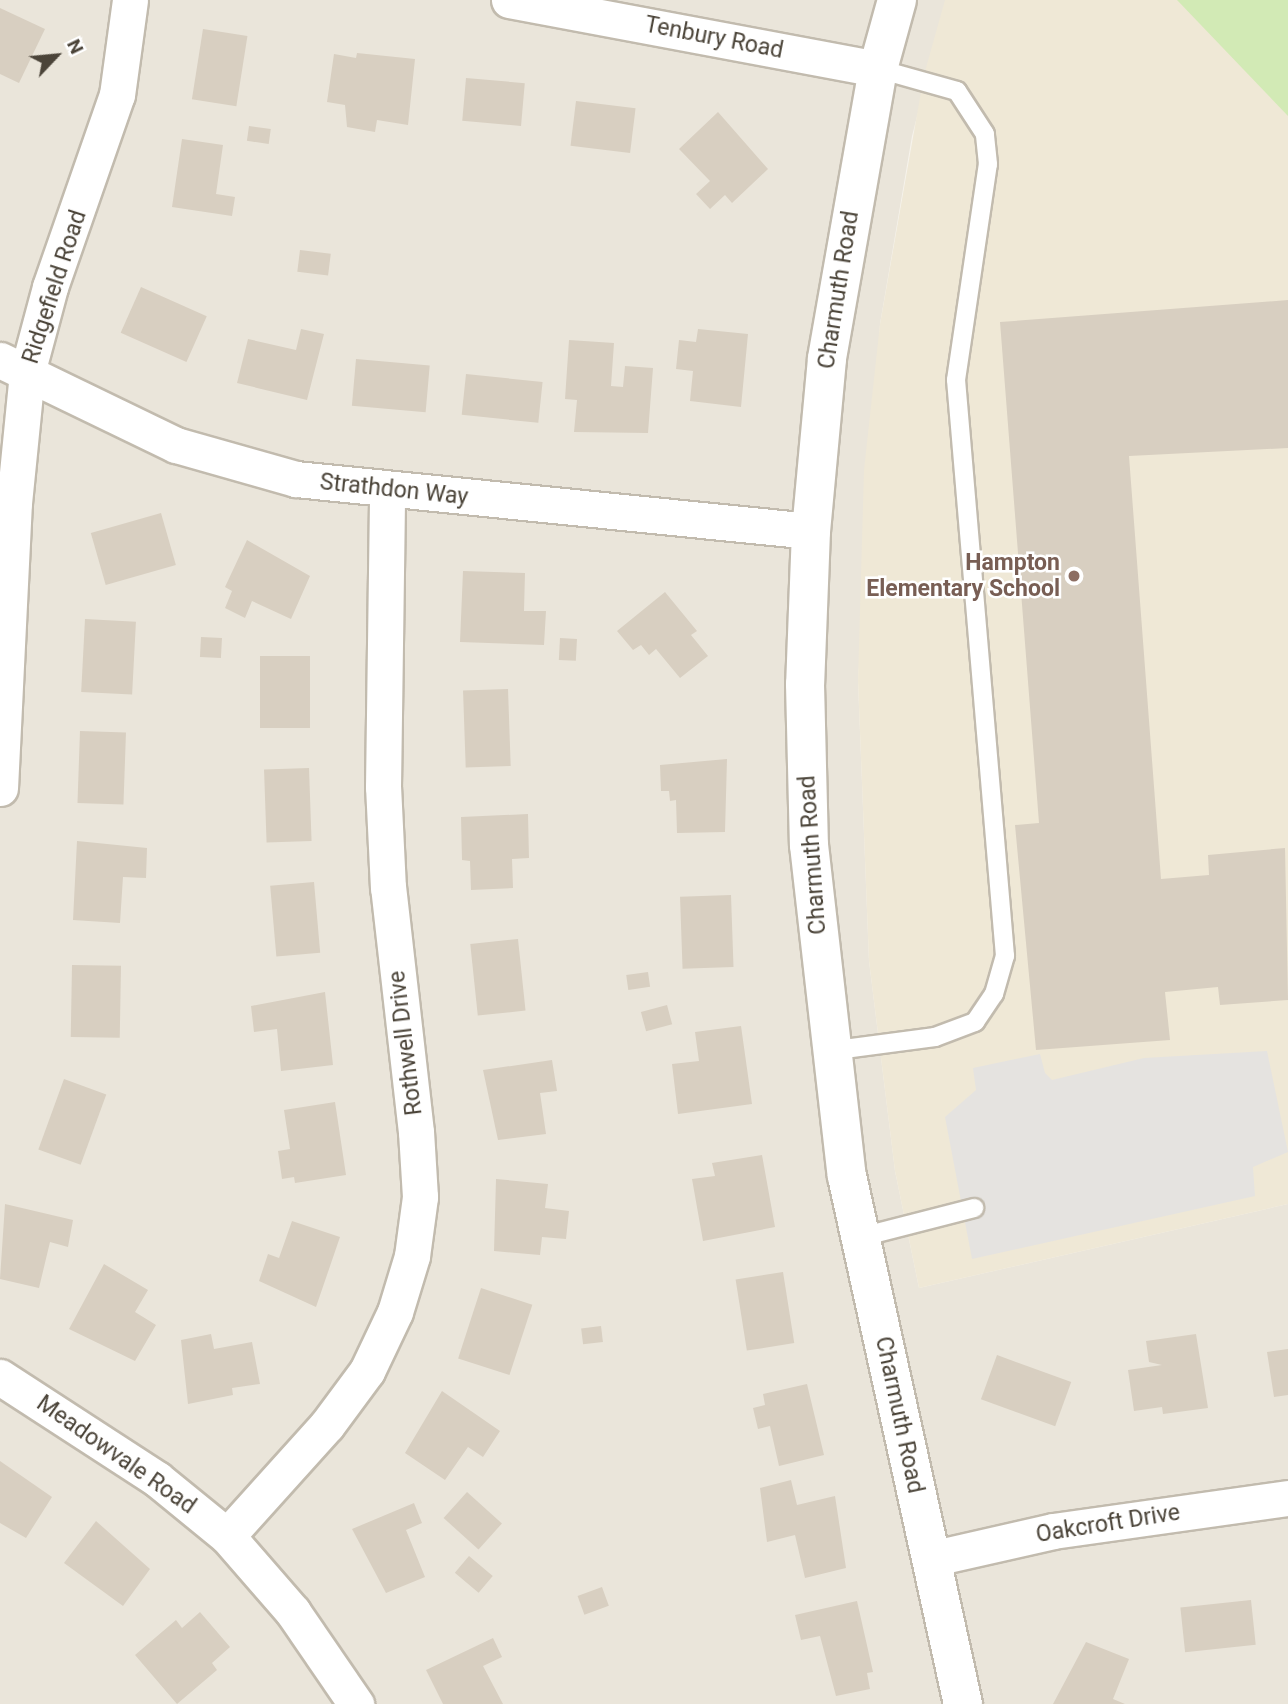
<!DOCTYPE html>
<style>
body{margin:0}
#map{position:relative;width:1288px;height:1704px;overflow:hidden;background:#f6f3ec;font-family:Roboto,sans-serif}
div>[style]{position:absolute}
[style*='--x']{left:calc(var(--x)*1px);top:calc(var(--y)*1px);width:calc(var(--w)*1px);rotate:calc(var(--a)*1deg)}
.residential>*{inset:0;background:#eae5da}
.education>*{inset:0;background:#efe8d6}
.green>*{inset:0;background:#d2eab5}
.parking>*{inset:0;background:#e5e3e0}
.building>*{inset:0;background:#d8cfc1;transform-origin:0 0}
.roads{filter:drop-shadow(2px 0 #c2bbae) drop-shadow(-2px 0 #c2bbae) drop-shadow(0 2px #c2bbae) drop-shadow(0 -2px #c2bbae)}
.service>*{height:18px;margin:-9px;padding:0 9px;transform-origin:9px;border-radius:9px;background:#fff}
.minor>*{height:35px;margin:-17.5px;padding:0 17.5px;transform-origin:17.5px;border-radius:17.5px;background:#fff}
.tertiary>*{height:38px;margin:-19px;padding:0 19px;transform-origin:19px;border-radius:19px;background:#fff}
.dots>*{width:19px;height:19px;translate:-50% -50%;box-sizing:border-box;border:4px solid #fff;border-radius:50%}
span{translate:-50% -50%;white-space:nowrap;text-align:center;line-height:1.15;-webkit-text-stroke:5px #fff;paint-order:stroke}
.street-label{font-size:23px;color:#4b4439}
.education-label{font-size:23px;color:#785e54;font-weight:700}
.right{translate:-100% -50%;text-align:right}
.north{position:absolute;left:21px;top:21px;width:70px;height:70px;-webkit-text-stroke:5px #fff;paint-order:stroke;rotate:64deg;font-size:19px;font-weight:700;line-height:28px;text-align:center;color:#4b4439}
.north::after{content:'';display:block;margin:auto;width:24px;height:32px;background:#4b4439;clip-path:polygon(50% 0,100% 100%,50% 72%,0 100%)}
</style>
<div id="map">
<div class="residential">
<div style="clip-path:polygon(0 0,947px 0,912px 136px,880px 324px,858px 681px,869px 961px,895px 1171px,919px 1288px,1288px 1204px,1288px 1704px,0 1704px)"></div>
</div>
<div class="education">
<div style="clip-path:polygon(945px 0,1288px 0,1288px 1204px,919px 1288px,895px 1171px,869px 961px,858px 681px,864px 470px,880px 324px,924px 75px)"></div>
</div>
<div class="green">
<div style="clip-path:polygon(1177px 0,1288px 0,1288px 116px)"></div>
</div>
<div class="parking">
<div style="clip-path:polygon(1267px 1051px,1288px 1152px,1253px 1167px,1255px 1196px,972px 1259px,945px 1117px,976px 1090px,973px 1068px,1040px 1054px,1045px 1073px,1052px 1080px,1144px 1058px)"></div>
</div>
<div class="building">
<div style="clip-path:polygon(0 8px,45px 29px,19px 83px,0 74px)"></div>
<div style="left:203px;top:29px;width:45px;height:71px;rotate:9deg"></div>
<div style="clip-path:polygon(357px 53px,415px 59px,408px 125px,377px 120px,375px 132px,347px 127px,345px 105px,327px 102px,334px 54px,356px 58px)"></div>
<div style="left:466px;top:78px;width:59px;height:43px;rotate:5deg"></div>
<div style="left:576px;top:101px;width:60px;height:45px;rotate:7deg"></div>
<div style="clip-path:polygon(718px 112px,768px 169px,732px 203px,725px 195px,710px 209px,696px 194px,710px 181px,679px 149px)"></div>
<div style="left:249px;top:126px;width:22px;height:15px;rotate:8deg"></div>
<div style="clip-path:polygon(182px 139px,223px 145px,216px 194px,235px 197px,232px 216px,172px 207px)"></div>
<div style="left:300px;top:250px;width:31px;height:22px;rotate:7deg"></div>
<div style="left:141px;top:287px;width:72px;height:50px;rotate:24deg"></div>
<div style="clip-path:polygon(1288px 300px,1288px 448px,1129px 456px,1161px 879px,1209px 875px,1208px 855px,1285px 848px,1288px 1000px,1220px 1005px,1218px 987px,1165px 992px,1170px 1040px,1036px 1050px,1015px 825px,1039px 823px,1000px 322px)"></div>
<div style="clip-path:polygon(301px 329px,324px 334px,307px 400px,237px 383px,248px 339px,296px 350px)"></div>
<div style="clip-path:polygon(698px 329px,748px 334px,741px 407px,690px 401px,693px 371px,676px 369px,679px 340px,696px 342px)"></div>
<div style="clip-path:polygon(569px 340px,614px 343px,611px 386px,623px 387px,625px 366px,653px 368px,648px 433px,574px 432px,577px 400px,565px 399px)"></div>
<div style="left:356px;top:359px;width:74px;height:47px;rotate:5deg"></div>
<div style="left:466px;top:374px;width:77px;height:41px;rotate:6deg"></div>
<div style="left:161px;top:513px;width:54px;height:73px;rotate:74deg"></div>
<div style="clip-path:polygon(247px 540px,310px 576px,291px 619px,252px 601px,245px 618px,225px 608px,232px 591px,225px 587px)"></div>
<div style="clip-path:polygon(463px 571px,525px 573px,524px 611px,546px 611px,544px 645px,460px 642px)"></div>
<div style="clip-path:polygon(665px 592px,697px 631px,691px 635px,708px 656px,680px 678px,656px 649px,649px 655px,641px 645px,633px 650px,617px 631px)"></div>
<div style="left:85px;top:619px;width:51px;height:73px;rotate:3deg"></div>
<div style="left:201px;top:637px;width:21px;height:20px;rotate:3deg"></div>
<div style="left:560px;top:638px;width:17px;height:22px;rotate:3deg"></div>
<div style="left:260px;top:656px;width:50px;height:72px"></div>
<div style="left:508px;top:689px;width:77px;height:45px;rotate:88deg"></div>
<div style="left:80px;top:731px;width:46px;height:72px;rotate:2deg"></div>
<div style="clip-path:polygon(727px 759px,725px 832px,677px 833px,676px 800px,670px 801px,669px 791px,661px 791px,660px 765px)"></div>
<div style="left:309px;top:768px;width:73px;height:45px;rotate:88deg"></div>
<div style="clip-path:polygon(528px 814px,529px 858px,512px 859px,513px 888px,471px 890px,470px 861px,462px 860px,461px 817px)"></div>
<div style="clip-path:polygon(77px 841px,147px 848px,146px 878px,123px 877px,120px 923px,73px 920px)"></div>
<div style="left:314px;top:882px;width:71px;height:44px;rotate:85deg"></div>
<div style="left:731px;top:895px;width:72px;height:51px;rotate:88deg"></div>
<div style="left:518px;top:939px;width:72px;height:48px;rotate:84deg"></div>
<div style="left:72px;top:965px;width:49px;height:72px;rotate:1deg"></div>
<div style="left:648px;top:972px;width:15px;height:22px;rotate:82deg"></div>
<div style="clip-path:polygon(325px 992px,333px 1065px,281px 1071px,277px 1029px,254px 1032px,251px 1006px)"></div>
<div style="left:667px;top:1005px;width:20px;height:27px;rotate:75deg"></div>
<div style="clip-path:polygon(741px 1026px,752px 1104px,678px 1114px,672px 1064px,699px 1061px,695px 1032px)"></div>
<div style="clip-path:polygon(552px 1060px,557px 1091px,540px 1093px,546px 1134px,498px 1140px,483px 1070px)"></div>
<div style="left:64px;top:1079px;width:45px;height:75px;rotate:20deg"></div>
<div style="clip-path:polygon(335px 1102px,346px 1175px,295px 1183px,294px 1177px,282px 1179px,278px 1151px,290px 1149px,284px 1110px)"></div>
<div style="clip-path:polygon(762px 1155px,775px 1227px,703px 1241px,692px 1179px,715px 1176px,712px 1163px)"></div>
<div style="clip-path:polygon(496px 1179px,548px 1184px,545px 1208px,569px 1211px,566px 1239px,542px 1237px,540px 1255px,494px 1251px)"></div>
<div style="clip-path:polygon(5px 1204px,73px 1220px,68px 1247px,50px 1242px,39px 1288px,0 1279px)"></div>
<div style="clip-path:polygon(292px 1221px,340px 1237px,316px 1307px,259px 1281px,268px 1254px,279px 1258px)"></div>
<div style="clip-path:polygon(104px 1264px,148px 1290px,135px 1312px,156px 1325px,135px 1361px,69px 1329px)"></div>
<div style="left:783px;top:1272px;width:72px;height:48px;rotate:81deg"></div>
<div style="left:481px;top:1288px;width:54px;height:74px;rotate:18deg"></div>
<div style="left:601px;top:1326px;width:16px;height:20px;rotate:83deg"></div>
<div style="clip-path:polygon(211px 1334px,214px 1349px,252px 1342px,260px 1384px,232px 1388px,233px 1395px,188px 1404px,181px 1340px)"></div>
<div style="clip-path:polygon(1196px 1334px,1208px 1408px,1163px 1414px,1162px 1407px,1134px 1411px,1128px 1370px,1162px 1365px,1149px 1362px,1146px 1341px)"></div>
<div style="clip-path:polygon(1288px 1349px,1288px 1395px,1274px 1397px,1267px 1352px)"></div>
<div style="left:997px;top:1355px;width:79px;height:47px;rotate:20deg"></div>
<div style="clip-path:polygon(807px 1384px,824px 1455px,779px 1466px,770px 1426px,758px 1429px,753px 1408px,765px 1405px,763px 1394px)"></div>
<div style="clip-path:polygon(442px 1391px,500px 1431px,483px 1457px,468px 1447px,445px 1480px,405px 1453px)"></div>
<div style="clip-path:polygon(0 1461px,52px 1497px,26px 1538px,0 1523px)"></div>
<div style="clip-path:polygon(791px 1480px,797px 1505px,835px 1496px,846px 1568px,805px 1578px,795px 1535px,767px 1542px,760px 1488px)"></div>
<div style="left:467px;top:1492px;width:47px;height:35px;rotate:42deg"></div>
<div style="clip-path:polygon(414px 1503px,422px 1523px,406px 1530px,425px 1577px,386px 1593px,352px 1529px)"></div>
<div style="clip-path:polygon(96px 1521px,150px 1569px,123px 1606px,64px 1563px)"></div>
<div style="left:469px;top:1556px;width:31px;height:22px;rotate:40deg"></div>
<div style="left:602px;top:1587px;width:20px;height:26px;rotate:70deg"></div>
<div style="left:1251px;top:1600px;width:45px;height:71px;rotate:84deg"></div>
<div style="clip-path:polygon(857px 1601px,873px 1672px,867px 1673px,870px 1689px,836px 1696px,820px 1636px,801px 1640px,795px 1615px)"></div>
<div style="clip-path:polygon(200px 1612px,230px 1647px,212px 1663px,217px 1670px,177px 1704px,135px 1655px,176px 1620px,182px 1628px)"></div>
<div style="clip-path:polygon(493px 1638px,502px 1657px,483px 1666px,503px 1704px,443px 1704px,426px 1670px)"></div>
<div style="clip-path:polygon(1086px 1642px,1129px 1659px,1113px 1699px,1125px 1704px,1053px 1704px)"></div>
</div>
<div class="roads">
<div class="service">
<div style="--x:829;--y:1051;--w:107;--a:-7.5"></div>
<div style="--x:935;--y:1037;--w:43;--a:-20.6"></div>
<div style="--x:975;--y:1022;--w:34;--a:-56"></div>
<div style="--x:994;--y:994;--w:40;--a:-74"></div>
<div style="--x:1005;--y:956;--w:578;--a:-94.86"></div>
<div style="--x:956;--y:380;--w:218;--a:-81.6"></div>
<div style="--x:988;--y:164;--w:30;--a:-96"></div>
<div style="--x:985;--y:134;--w:51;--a:-123.1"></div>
<div style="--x:957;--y:91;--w:82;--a:-164.4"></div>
<div style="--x:861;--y:1237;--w:117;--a:-14.4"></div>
</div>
<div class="minor">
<div style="--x:509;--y:0;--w:375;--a:10.6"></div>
<div style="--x:0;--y:360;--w:195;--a:25.8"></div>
<div style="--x:176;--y:445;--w:125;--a:15.8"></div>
<div style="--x:296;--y:479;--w:518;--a:5.77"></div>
<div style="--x:0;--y:788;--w:285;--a:-87.2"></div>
<div style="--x:14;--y:503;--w:131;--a:-84.3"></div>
<div style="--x:27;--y:373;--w:89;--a:-75"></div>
<div style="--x:50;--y:287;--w:203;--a:-70.8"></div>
<div style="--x:117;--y:95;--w:96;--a:-82.2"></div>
<div style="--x:0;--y:1377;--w:187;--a:33"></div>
<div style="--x:157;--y:1479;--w:90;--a:39.2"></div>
<div style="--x:227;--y:1536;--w:101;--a:49"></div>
<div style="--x:293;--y:1612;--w:112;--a:55.6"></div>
<div style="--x:227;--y:1536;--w:149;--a:-48"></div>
<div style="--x:327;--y:1425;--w:67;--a:-53.5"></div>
<div style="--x:367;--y:1371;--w:65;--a:-64.6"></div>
<div style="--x:395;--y:1312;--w:59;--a:-73.1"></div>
<div style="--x:412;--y:1256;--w:60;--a:-82.3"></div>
<div style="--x:420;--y:1197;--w:65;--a:-93.5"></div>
<div style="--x:416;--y:1132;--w:246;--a:-96.5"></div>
<div style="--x:388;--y:888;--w:101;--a:-92.8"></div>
<div style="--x:383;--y:787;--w:297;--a:-89.2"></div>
<div style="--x:930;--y:1559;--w:126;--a:-12.8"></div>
<div style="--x:1053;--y:1531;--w:237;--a:-8"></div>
</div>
<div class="tertiary">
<div style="--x:897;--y:0;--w:72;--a:105.4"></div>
<div style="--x:878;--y:69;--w:294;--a:100"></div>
<div style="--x:827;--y:359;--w:173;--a:95.3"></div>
<div style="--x:811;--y:531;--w:153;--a:92.2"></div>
<div style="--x:805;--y:684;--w:161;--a:88.6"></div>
<div style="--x:809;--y:845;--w:333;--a:83.5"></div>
<div style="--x:847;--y:1176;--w:541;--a:77.61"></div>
</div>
</div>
<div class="dots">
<div style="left:1074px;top:576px;background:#8d6e63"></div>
</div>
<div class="street-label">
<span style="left:714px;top:38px;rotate:11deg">Tenbury Road</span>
<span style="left:55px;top:287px;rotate:-72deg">Ridgefield Road</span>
<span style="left:839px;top:290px;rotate:-81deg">Charmuth Road</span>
<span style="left:394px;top:490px;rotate:6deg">Strathdon Way</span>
<span style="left:813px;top:855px;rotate:-94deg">Charmuth Road</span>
<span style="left:406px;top:1043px;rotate:-97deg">Rothwell Drive</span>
<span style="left:899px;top:1415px;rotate:78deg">Charmuth Road</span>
<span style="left:116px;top:1455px;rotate:35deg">Meadowvale Road</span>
<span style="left:1108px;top:1524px;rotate:-9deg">Oakcroft Drive</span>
</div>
<div class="education-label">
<span class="right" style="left:1060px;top:576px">Hampton<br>Elementary School</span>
</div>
<div class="north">N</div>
</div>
